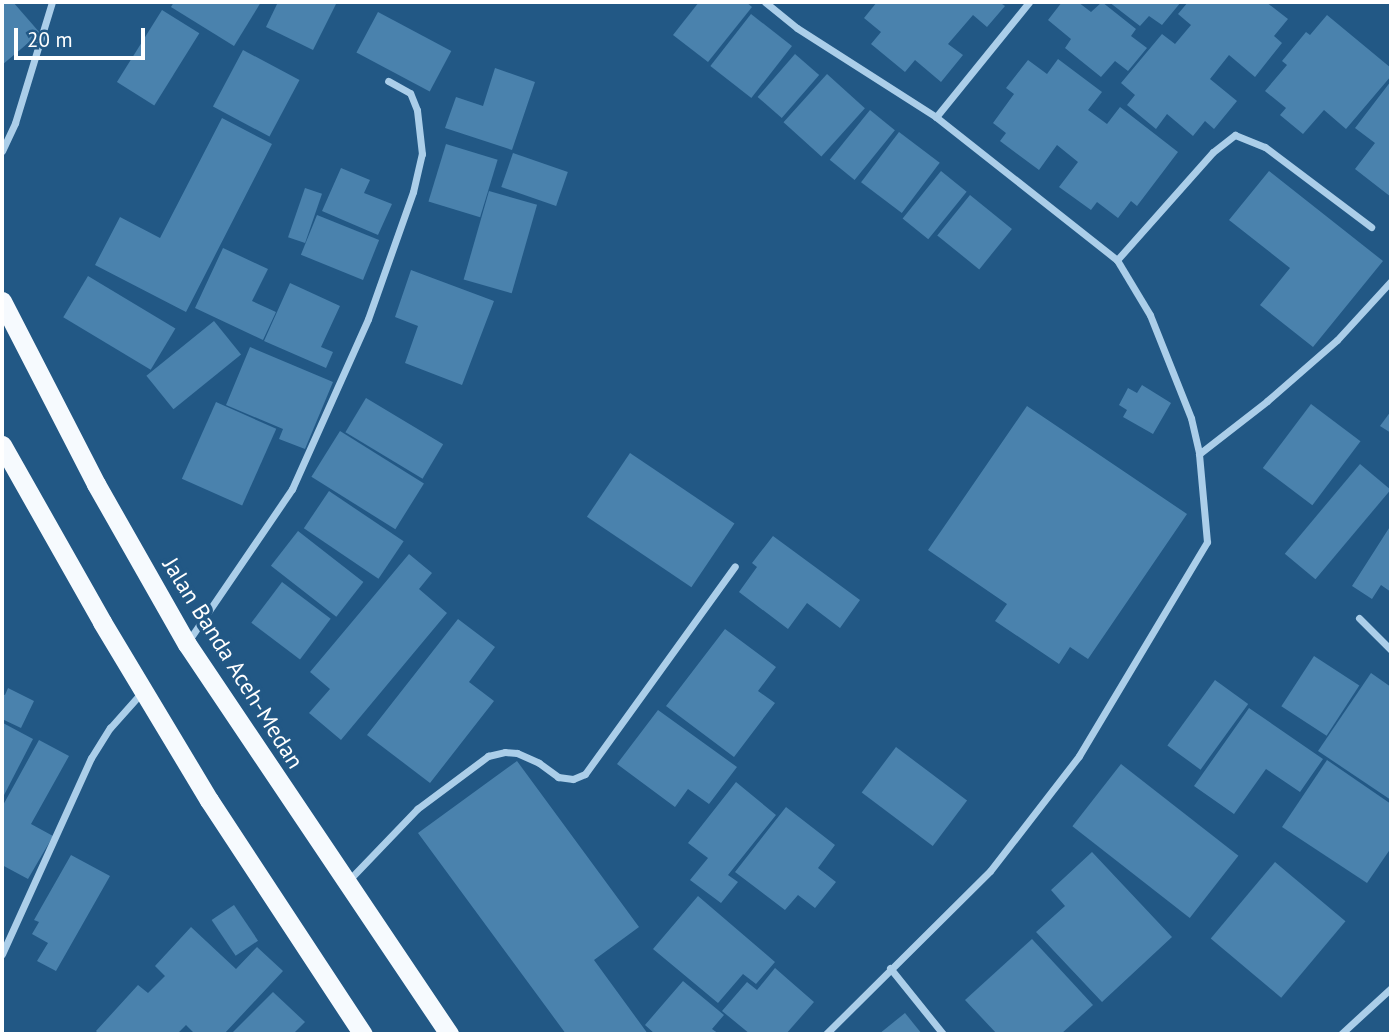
<!DOCTYPE html>
<style>
body{margin:0}
#map{position:relative;width:1393px;height:1036px;overflow:hidden;background:#225885;font-family:"PT Sans",sans-serif}
div>[style]{position:absolute}
[style*='--x']{left:calc(var(--x)*1px);top:calc(var(--y)*1px);width:calc(var(--w)*1px);rotate:calc(var(--a)*1deg)}
.building>*{inset:0;background:#4a82ad;transform-origin:0 0}
.minor>*{height:7px;margin:-3.5px;padding:0 3.5px;transform-origin:3.5px;border-radius:3.5px;background:#abcee9}
.trunk>*{height:19px;margin:-9.5px;padding:0 9.5px;transform-origin:9.5px;border-radius:9.5px;background:#f6fafe}
span{translate:-50% -50%;white-space:nowrap;text-align:center;line-height:1.15;-webkit-text-stroke:7px #225885;paint-order:stroke}
.street-label{font-size:23px;color:#fff}
.frame{position:absolute;inset:0;border:4px solid #fff;pointer-events:none}
.scale{position:absolute;left:14px;top:28px;width:131px;height:32px;box-sizing:border-box;border:4px solid #fff;border-top:0;padding-left:9px;font-size:21px;line-height:24px;white-space:nowrap;color:#fff;-webkit-text-stroke:5px #225885;paint-order:stroke}
</style>
<div id="map">
<div class="building">
<div style="clip-path:polygon(2px 2px,13px 2px,40px 33px,2px 65px)"></div>
<div style="clip-path:polygon(174px 2px,261px 2px,234px 46px,171px 7px)"></div>
<div style="clip-path:polygon(278px 2px,337px 2px,313px 50px,266px 27px)"></div>
<div style="clip-path:polygon(699px 2px,746px 2px,752px 7px,708px 62px,673px 35px)"></div>
<div style="clip-path:polygon(877px 2px,999px 2px,1005px 6px,987px 27px,973px 15px,948px 44px,963px 55px,941px 82px,915px 60px,905px 72px,871px 44px,881px 32px,864px 18px)"></div>
<div style="clip-path:polygon(1062px 2px,1078px 2px,1091px 12px,1102px 2px,1136px 29px,1131px 36px,1147px 48px,1128px 71px,1115px 61px,1101px 77px,1065px 48px,1071px 39px,1048px 20px)"></div>
<div style="clip-path:polygon(1109px 2px,1181px 2px,1162px 25px,1149px 16px,1140px 26px)"></div>
<div style="clip-path:polygon(1188px 2px,1266px 2px,1288px 19px,1274px 36px,1282px 43px,1255px 77px,1229px 55px,1210px 79px,1237px 101px,1214px 129px,1205px 121px,1193px 136px,1167px 114px,1156px 129px,1127px 105px,1135px 95px,1121px 83px,1162px 34px,1175px 44px,1191px 25px,1178px 14px)"></div>
<div style="left:162px;top:10px;width:44px;height:85px;rotate:32deg"></div>
<div style="left:378px;top:12px;width:83px;height:46px;rotate:28deg"></div>
<div style="left:751px;top:14px;width:52px;height:66px;rotate:38deg"></div>
<div style="clip-path:polygon(1327px 15px,1391px 68px,1391px 76px,1346px 129px,1324px 110px,1303px 134px,1280px 115px,1286px 108px,1265px 91px,1287px 65px,1282px 61px,1306px 32px,1310px 35px)"></div>
<div style="left:243px;top:50px;width:64px;height:64px;rotate:28deg"></div>
<div style="left:795px;top:54px;width:32px;height:57px;rotate:41deg"></div>
<div style="clip-path:polygon(1058px 59px,1102px 92px,1088px 110px,1107px 124px,1120px 107px,1178px 152px,1137px 206px,1131px 201px,1118px 218px,1097px 202px,1091px 210px,1059px 187px,1078px 162px,1057px 145px,1039px 170px,1000px 141px,1006px 133px,993px 123px,1014px 94px,1006px 88px,1028px 60px,1047px 74px)"></div>
<div style="clip-path:polygon(495px 68px,535px 82px,512px 150px,445px 128px,456px 97px,483px 106px)"></div>
<div style="left:827px;top:74px;width:51px;height:65px;rotate:42deg"></div>
<div style="clip-path:polygon(1391px 81px,1391px 197px,1355px 169px,1375px 143px,1355px 128px)"></div>
<div style="left:870px;top:110px;width:32px;height:64px;rotate:39deg"></div>
<div style="clip-path:polygon(222px 118px,272px 144px,186px 312px,95px 265px,120px 217px,160px 238px)"></div>
<div style="left:899px;top:132px;width:51px;height:63px;rotate:37deg"></div>
<div style="left:446px;top:144px;width:54px;height:60px;rotate:17deg"></div>
<div style="left:513px;top:153px;width:58px;height:36px;rotate:19deg"></div>
<div style="clip-path:polygon(341px 168px,370px 180px,364px 193px,392px 204px,378px 235px,322px 211px)"></div>
<div style="left:941px;top:171px;width:33px;height:61px;rotate:39deg"></div>
<div style="clip-path:polygon(1269px 171px,1383px 261px,1313px 347px,1260px 305px,1290px 268px,1229px 220px)"></div>
<div style="left:305px;top:188px;width:18px;height:52px;rotate:19deg"></div>
<div style="left:489px;top:191px;width:50px;height:92px;rotate:16deg"></div>
<div style="left:970px;top:195px;width:54px;height:52px;rotate:39deg"></div>
<div style="left:317px;top:215px;width:67px;height:43px;rotate:22deg"></div>
<div style="clip-path:polygon(223px 248px,268px 269px,252px 301px,276px 312px,263px 340px,195px 308px)"></div>
<div style="clip-path:polygon(411px 270px,494px 301px,462px 385px,405px 363px,418px 326px,395px 317px)"></div>
<div style="left:88px;top:276px;width:102px;height:48px;rotate:31deg"></div>
<div style="clip-path:polygon(290px 283px,340px 306px,321px 347px,333px 352px,326px 368px,264px 341px)"></div>
<div style="left:214px;top:321px;width:43px;height:87px;rotate:51deg"></div>
<div style="clip-path:polygon(250px 347px,333px 382px,305px 449px,279px 439px,283px 429px,226px 405px)"></div>
<div style="clip-path:polygon(1142px 385px,1171px 403px,1153px 434px,1123px 417px,1127px 410px,1119px 405px,1128px 388px,1137px 393px)"></div>
<div style="left:366px;top:398px;width:90px;height:40px;rotate:31deg"></div>
<div style="left:216px;top:402px;width:66px;height:84px;rotate:24deg"></div>
<div style="left:1311px;top:404px;width:62px;height:80px;rotate:37deg"></div>
<div style="clip-path:polygon(1027px 406px,1187px 514px,1088px 659px,1070px 647px,1059px 664px,995px 621px,1007px 604px,928px 550px)"></div>
<div style="clip-path:polygon(1391px 411px,1391px 433px,1380px 426px)"></div>
<div style="left:340px;top:431px;width:99px;height:54px;rotate:32deg"></div>
<div style="left:630px;top:453px;width:126px;height:77px;rotate:34deg"></div>
<div style="left:1360px;top:464px;width:40px;height:117px;rotate:40deg"></div>
<div style="left:329px;top:491px;width:90px;height:45px;rotate:34deg"></div>
<div style="clip-path:polygon(1391px 525px,1391px 592px,1381px 585px,1372px 599px,1352px 586px)"></div>
<div style="left:298px;top:531px;width:83px;height:44px;rotate:38deg"></div>
<div style="clip-path:polygon(773px 536px,860px 600px,840px 628px,807px 603px,788px 629px,739px 592px,757px 567px,752px 563px)"></div>
<div style="clip-path:polygon(409px 554px,432px 573px,419px 589px,447px 613px,341px 740px,309px 713px,330px 689px,310px 672px)"></div>
<div style="left:282px;top:582px;width:61px;height:51px;rotate:37deg"></div>
<div style="clip-path:polygon(458px 619px,495px 647px,469px 682px,494px 701px,430px 783px,367px 735px)"></div>
<div style="clip-path:polygon(725px 629px,776px 667px,758px 691px,775px 703px,734px 757px,666px 706px)"></div>
<div style="left:1314px;top:656px;width:54px;height:60px;rotate:33deg"></div>
<div style="clip-path:polygon(1371px 673px,1391px 687px,1391px 800px,1318px 751px)"></div>
<div style="left:1215px;top:680px;width:41px;height:81px;rotate:36deg"></div>
<div style="clip-path:polygon(8px 688px,34px 701px,21px 728px,2px 719px,2px 694px,5px 695px)"></div>
<div style="clip-path:polygon(1249px 708px,1323px 759px,1300px 792px,1266px 769px,1234px 814px,1194px 786px)"></div>
<div style="clip-path:polygon(658px 710px,737px 767px,709px 804px,688px 789px,675px 807px,617px 764px)"></div>
<div style="clip-path:polygon(3px 723px,33px 739px,2px 799px,2px 725px)"></div>
<div style="clip-path:polygon(39px 740px,69px 756px,31px 824px,53px 836px,28px 879px,2px 865px,2px 807px)"></div>
<div style="left:896px;top:747px;width:89px;height:57px;rotate:37deg"></div>
<div style="clip-path:polygon(1327px 760px,1391px 804px,1391px 848px,1367px 883px,1282px 827px)"></div>
<div style="clip-path:polygon(517px 761px,639px 927px,594px 960px,648px 1034px,566px 1034px,418px 833px)"></div>
<div style="left:1121px;top:764px;width:149px;height:79px;rotate:38deg"></div>
<div style="clip-path:polygon(736px 782px,776px 815px,728px 875px,738px 882px,721px 903px,690px 880px,708px 858px,688px 843px)"></div>
<div style="clip-path:polygon(786px 807px,835px 845px,818px 868px,836px 882px,815px 908px,798px 895px,785px 910px,735px 872px)"></div>
<div style="clip-path:polygon(1092px 852px,1172px 937px,1102px 1002px,1036px 932px,1065px 906px,1051px 890px)"></div>
<div style="clip-path:polygon(71px 855px,110px 876px,56px 971px,37px 961px,48px 943px,32px 934px,39px 922px,34px 920px)"></div>
<div style="left:1275px;top:862px;width:92px;height:100px;rotate:40deg"></div>
<div style="clip-path:polygon(698px 896px,775px 962px,756px 984px,743px 974px,718px 1003px,653px 949px)"></div>
<div style="left:234px;top:905px;width:43px;height:27px;rotate:56deg"></div>
<div style="clip-path:polygon(191px 927px,236px 969px,257px 947px,283px 971px,224px 1034px,195px 1034px,186px 1025px,177px 1034px,99px 1034px,96px 1031px,138px 985px,148px 993px,165px 976px,155px 966px)"></div>
<div style="clip-path:polygon(1032px 939px,1093px 1005px,1061px 1034px,997px 1034px,965px 1000px)"></div>
<div style="clip-path:polygon(775px 968px,814px 1002px,786px 1034px,750px 1034px,722px 1011px,747px 982px,757px 990px)"></div>
<div style="clip-path:polygon(683px 981px,724px 1015px,712px 1029px,719px 1034px,655px 1034px,645px 1025px)"></div>
<div style="clip-path:polygon(273px 992px,305px 1022px,293px 1034px,231px 1034px)"></div>
<div style="clip-path:polygon(905px 1013px,922px 1034px,879px 1034px)"></div>
</div>
<div class="minor">
<div style="--x:765;--y:2;--w:41;--a:39.1"></div>
<div style="--x:797;--y:28;--w:165;--a:32.6"></div>
<div style="--x:936;--y:117;--w:231;--a:38.3"></div>
<div style="--x:1117;--y:260;--w:64;--a:59"></div>
<div style="--x:1150;--y:315;--w:111;--a:68.3"></div>
<div style="--x:1191;--y:418;--w:37;--a:77"></div>
<div style="--x:1199;--y:454;--w:88;--a:84.8"></div>
<div style="--x:1207;--y:542;--w:249;--a:120.9"></div>
<div style="--x:1079;--y:756;--w:145;--a:127.7"></div>
<div style="--x:990;--y:871;--w:231;--a:135.2"></div>
<div style="--x:936;--y:117;--w:148;--a:-51"></div>
<div style="--x:2;--y:151;--w:31;--a:-65"></div>
<div style="--x:15;--y:123;--w:127;--a:-73"></div>
<div style="--x:1117;--y:260;--w:144;--a:-48.4"></div>
<div style="--x:1213;--y:152;--w:28;--a:-38"></div>
<div style="--x:1235;--y:135;--w:32;--a:22"></div>
<div style="--x:1265;--y:147;--w:133;--a:37"></div>
<div style="--x:1199;--y:454;--w:86;--a:-37.9"></div>
<div style="--x:1267;--y:401;--w:93;--a:-41.1"></div>
<div style="--x:1337;--y:340;--w:80;--a:-47.5"></div>
<div style="--x:1359;--y:618;--w:45;--a:45"></div>
<div style="--x:189;--y:640;--w:183;--a:-55.7"></div>
<div style="--x:292;--y:489;--w:186;--a:-65.9"></div>
<div style="--x:368;--y:319;--w:135;--a:-70.5"></div>
<div style="--x:413;--y:192;--w:39;--a:-77"></div>
<div style="--x:422;--y:154;--w:44;--a:-96.5"></div>
<div style="--x:417;--y:110;--w:18;--a:-112"></div>
<div style="--x:410;--y:93;--w:25;--a:-151"></div>
<div style="--x:348;--y:881;--w:100;--a:-46.2"></div>
<div style="--x:417;--y:809;--w:89;--a:-36.7"></div>
<div style="--x:488;--y:756;--w:17;--a:-13"></div>
<div style="--x:505;--y:752;--w:12;--a:5"></div>
<div style="--x:517;--y:753;--w:24;--a:24"></div>
<div style="--x:539;--y:763;--w:24;--a:36"></div>
<div style="--x:558;--y:777;--w:15;--a:8"></div>
<div style="--x:573;--y:779;--w:13;--a:-23"></div>
<div style="--x:585;--y:774;--w:256;--a:-54.2"></div>
<div style="--x:2;--y:954;--w:215;--a:-65.6"></div>
<div style="--x:91;--y:758;--w:36;--a:-58"></div>
<div style="--x:110;--y:728;--w:50;--a:-48.3"></div>
<div style="--x:890;--y:968;--w:85;--a:51.2"></div>
<div style="--x:1341;--y:1034;--w:68;--a:-42.6"></div>
</div>
<div class="trunk">
<div style="--x:2;--y:301;--w:206;--a:62.8"></div>
<div style="--x:96;--y:484;--w:184;--a:60.4"></div>
<div style="--x:187;--y:644;--w:470;--a:56.1"></div>
<div style="--x:2;--y:445;--w:203;--a:60.5"></div>
<div style="--x:102;--y:622;--w:208;--a:59"></div>
<div style="--x:209;--y:800;--w:280;--a:56.7"></div>
</div>
<div class="street-label">
<span style="left:233px;top:663px;rotate:58deg">Jalan Banda Aceh-Medan</span>
</div>
<div class="frame"></div>
<div class="scale">20 m</div>
</div>
